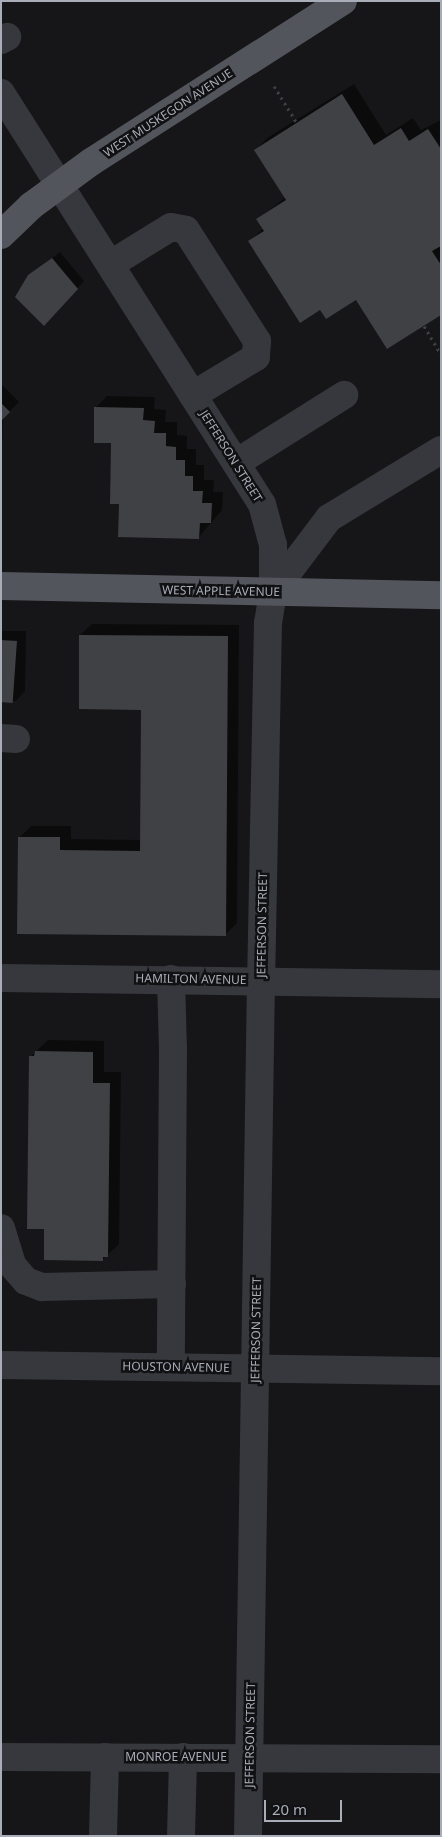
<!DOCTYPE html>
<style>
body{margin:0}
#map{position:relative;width:442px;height:1837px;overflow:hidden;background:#161618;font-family:"Noto Sans",sans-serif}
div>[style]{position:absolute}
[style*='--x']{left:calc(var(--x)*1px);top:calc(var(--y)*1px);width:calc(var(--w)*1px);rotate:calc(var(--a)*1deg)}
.shadow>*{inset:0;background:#0007}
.building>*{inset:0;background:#404145;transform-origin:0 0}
.path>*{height:3px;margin-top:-1.5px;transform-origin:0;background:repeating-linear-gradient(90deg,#3d3f44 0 2.5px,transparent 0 6.5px)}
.minor>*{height:28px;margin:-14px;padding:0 14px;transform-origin:14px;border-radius:14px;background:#37383d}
.major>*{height:28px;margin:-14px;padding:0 14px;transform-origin:14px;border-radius:14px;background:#53555c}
span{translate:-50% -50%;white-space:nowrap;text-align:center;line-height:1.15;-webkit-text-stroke:5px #111113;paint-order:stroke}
.street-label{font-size:12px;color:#a8adb8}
.frame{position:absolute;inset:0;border:2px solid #a8adb8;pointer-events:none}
.scale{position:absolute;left:264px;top:1800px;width:78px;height:22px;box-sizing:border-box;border:2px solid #a8adb8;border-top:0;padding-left:6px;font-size:15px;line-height:18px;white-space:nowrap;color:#a8adb8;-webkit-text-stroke:4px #111113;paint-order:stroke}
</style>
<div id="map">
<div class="shadow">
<div style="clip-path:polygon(354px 84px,386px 135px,413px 118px,421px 130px,441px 120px,441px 313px,356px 298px,321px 308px,250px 241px,264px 228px,258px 219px,286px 197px,256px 150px,267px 138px)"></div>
<div style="clip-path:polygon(60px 252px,84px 281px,51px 317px,29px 275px)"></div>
<div style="clip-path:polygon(1px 384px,19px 402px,3px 418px,1px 466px)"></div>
<div style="clip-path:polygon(107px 396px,155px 397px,154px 409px,166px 410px,165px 422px,177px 422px,177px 435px,187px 436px,187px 449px,196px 449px,196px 465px,204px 465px,204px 480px,214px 480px,213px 492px,223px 492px,222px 510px,199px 537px,120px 503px,112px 442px,95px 408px)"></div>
<div style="clip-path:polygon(92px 624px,239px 625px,237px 923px,225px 935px,20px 837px,31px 826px,71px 826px,71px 839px,141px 840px,142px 709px,80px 635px)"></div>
<div style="clip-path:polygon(1px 631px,26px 631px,25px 691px,16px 701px,1px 701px)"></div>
<div style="clip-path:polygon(48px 1040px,104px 1041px,104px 1072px,121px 1072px,119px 1244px,102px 1260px,46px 1228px,30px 1057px)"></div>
</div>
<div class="building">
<div style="clip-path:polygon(342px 94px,374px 145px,401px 128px,409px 141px,428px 129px,441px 149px,441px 246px,432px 251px,441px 265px,441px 315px,387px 349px,356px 300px,326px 319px,320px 310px,300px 323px,248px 241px,264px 231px,256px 219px,286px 200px,254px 150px)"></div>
<div style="clip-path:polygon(52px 258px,78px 289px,44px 326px,15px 297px,28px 275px)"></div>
<div style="clip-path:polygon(1px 403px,10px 412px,1px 421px)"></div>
<div style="clip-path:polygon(94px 407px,144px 408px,143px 420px,155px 421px,154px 433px,166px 433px,166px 446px,176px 447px,176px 460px,185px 460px,185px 476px,193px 476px,193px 491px,203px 491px,202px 503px,212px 503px,211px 523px,200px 523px,199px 539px,118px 537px,119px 504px,110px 504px,111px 443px,94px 443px)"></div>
<div style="clip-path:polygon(79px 635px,228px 636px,226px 936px,17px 934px,18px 837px,60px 837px,60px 850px,140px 851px,141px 710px,79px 709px)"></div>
<div style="left:1px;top:640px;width:16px;height:62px;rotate:4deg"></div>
<div style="clip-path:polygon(35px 1051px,93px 1052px,93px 1083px,110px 1083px,108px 1257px,103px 1257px,103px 1261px,44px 1260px,44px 1229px,27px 1229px,29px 1056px,34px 1056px)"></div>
</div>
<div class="path">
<div style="--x:274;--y:86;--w:44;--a:58.1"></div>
<div style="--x:424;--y:326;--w:33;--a:59"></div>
</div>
<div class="minor">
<div style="--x:1;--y:40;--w:7;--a:-27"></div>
<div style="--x:1;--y:93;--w:487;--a:57.6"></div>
<div style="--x:262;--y:504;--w:42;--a:75"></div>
<div style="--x:273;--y:545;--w:47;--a:90"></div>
<div style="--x:273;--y:592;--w:30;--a:99"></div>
<div style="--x:268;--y:622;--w:358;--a:91.1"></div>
<div style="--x:261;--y:980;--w:856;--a:90.87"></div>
<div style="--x:111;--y:264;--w:70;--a:-31.7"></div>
<div style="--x:171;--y:227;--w:15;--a:11"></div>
<div style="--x:186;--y:230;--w:132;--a:57.4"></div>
<div style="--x:257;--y:341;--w:16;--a:94"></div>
<div style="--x:256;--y:357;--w:74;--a:148.9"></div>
<div style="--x:236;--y:463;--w:128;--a:-32.2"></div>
<div style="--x:273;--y:592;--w:93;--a:-52.9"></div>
<div style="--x:329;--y:518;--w:131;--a:-31.3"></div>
<div style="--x:1;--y:738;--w:15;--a:4"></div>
<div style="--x:1;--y:978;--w:440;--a:0.8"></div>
<div style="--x:171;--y:979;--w:70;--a:88.4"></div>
<div style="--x:173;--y:1049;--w:318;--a:90.4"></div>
<div style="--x:1;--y:1228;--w:39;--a:73"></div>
<div style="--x:12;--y:1265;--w:21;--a:49"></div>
<div style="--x:26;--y:1281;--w:17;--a:21"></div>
<div style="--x:42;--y:1287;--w:130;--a:-1.3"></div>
<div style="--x:1;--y:1365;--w:440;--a:0.8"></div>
<div style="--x:1;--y:1757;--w:440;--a:0.3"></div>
<div style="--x:103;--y:1836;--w:79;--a:-88.5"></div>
<div style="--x:181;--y:1836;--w:79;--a:-88.5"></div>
</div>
<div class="major">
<div style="--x:1;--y:235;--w:42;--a:-44"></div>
<div style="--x:31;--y:206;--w:74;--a:-36.3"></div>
<div style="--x:91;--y:162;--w:299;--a:-32.6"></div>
<div style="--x:1;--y:586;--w:440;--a:1.2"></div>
</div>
<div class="street-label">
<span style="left:168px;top:113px;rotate:-33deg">WEST MUSKEGON AVENUE</span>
<span style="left:231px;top:456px;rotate:58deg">JEFFERSON STREET</span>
<span style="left:221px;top:591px;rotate:1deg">WEST APPLE AVENUE</span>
<span style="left:262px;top:925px;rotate:-89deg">JEFFERSON STREET</span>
<span style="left:191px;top:979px;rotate:1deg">HAMILTON AVENUE</span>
<span style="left:256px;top:1330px;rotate:-89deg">JEFFERSON STREET</span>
<span style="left:176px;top:1367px;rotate:1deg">HOUSTON AVENUE</span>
<span style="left:250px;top:1735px;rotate:-89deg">JEFFERSON STREET</span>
<span style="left:176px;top:1757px">MONROE AVENUE</span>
</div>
<div class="frame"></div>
<div class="scale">20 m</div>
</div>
